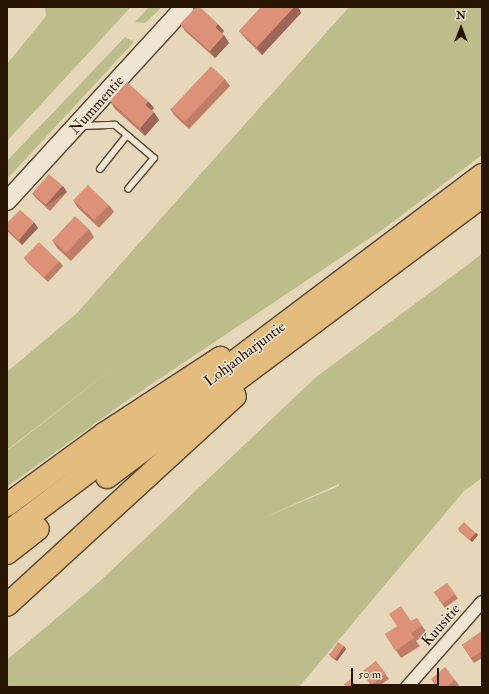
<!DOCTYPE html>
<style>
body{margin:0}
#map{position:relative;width:489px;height:694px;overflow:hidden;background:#e7d7ba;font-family:"IM FELL Double Pica",serif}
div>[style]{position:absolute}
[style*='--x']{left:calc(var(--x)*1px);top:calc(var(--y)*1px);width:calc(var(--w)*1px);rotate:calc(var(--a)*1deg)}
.green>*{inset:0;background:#bdbc8b}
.roads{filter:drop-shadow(1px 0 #57462f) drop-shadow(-1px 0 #57462f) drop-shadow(0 1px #57462f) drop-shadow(0 -1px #57462f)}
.lane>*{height:6px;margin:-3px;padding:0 3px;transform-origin:3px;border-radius:3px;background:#efe5d2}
.street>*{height:12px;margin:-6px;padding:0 6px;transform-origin:6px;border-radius:6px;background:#efe5d2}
.secondary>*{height:18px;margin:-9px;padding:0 9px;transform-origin:9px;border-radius:9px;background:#efe5d2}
.highway>*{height:22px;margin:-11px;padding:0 11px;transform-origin:11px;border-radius:11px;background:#e4bc7d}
.wall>*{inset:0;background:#bf7d68;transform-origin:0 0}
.shaded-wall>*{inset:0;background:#9b6655;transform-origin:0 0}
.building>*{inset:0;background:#de9179;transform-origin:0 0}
span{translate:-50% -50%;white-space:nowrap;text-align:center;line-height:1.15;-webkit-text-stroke:3px #efe5d2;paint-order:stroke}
.street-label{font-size:15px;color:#271501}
.frame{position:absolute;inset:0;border:8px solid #271501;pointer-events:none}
.north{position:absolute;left:441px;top:8px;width:40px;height:40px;-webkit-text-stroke:3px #efe5d2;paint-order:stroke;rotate:0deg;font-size:11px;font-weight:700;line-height:16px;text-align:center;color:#271501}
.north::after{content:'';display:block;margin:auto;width:14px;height:18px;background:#271501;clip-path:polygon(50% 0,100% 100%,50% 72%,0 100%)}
.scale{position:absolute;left:351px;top:668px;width:88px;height:18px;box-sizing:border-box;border:2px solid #271501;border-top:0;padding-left:5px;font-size:12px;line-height:14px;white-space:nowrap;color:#271501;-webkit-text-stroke:3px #efe5d2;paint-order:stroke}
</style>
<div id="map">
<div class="green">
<div style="clip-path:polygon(45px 7px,131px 7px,7px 141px,7px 64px,46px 16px)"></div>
<div style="clip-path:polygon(149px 7px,162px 7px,145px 23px,135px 22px)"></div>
<div style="clip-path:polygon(349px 7px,482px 7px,482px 155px,382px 230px,122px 404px,7px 487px,7px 451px,118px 364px,7px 450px,7px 372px,77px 313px)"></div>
<div style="clip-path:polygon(125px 37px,134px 42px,7px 179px,7px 161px)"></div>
<div style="clip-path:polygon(evenodd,482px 254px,482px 478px,464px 491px,299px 687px,7px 687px,7px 660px,98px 583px,315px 378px,482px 254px,339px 484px,339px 486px,261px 519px,339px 484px)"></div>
</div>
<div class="roads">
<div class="lane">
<div style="--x:82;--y:126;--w:33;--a:-2"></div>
<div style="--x:115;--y:125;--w:51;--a:40.2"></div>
<div style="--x:154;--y:158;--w:40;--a:130"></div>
<div style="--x:100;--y:169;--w:43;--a:-51.5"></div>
</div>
<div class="street">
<div style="--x:407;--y:687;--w:113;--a:-48.6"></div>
</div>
<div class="secondary">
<div style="--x:7;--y:201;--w:263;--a:-47.5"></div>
</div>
<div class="highway">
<div style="--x:107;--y:477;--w:469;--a:-36.8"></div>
<div style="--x:7;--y:505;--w:120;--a:-36.2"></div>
<div style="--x:104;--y:434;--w:139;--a:-33.2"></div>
<div style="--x:7;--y:533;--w:595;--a:-37"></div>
<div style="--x:7;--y:553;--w:39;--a:-38"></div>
<div style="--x:7;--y:605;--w:309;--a:-42.5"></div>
</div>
</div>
<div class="wall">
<div style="clip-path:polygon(261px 7px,298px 7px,301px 13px,262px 55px,245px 38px,239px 31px)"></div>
<div style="clip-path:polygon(180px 24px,224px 31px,222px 33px,229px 43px,215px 58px,186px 32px)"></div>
<div style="clip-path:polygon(225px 79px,230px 86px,189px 129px,175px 116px,170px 109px)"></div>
<div style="clip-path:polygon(110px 101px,154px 108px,152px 111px,159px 120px,145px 136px,115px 109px)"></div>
<div style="clip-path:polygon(67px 192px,50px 211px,36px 198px,32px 193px)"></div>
<div style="clip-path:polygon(73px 200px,109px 205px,114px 212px,99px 228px,78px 208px)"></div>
<div style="clip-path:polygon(7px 223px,38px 228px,22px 245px,8px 232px,7px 231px)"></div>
<div style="clip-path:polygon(89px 229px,94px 237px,71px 261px,57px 248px,52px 240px)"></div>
<div style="clip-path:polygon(24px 258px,59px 261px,63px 266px,48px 282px,28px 263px)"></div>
<div style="clip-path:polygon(458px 529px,476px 533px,478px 535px,472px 542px,460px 532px)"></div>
<div style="left:447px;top:583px;width:19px;height:16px;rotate:55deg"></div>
<div style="clip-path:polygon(417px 618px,427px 633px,416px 641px,420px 646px,401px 658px,385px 634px,412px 621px)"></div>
<div style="clip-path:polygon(482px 631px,482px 658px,474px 663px,462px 645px)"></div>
<div style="clip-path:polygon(344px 646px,346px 649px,337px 661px,331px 657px,329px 654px)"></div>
<div style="clip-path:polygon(376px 661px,389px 679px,378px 687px,372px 687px,362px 672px)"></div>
<div style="clip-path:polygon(431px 679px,455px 680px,459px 685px,456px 687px,437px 687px)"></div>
</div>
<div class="shaded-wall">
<div style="clip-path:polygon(294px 7px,298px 7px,301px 13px,262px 55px,257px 47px)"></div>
<div style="clip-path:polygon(218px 24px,224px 31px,220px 35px,215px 27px)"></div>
<div style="clip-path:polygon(224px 35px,229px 43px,215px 58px,210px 51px)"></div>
<div style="clip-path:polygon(148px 101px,154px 108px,150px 112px,145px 105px)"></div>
<div style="clip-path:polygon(154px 112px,159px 120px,145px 136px,140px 128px)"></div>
<div style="left:63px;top:186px;width:7px;height:25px;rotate:56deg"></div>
<div style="clip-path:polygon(34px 222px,38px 228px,22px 245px,19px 240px)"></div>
<div style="clip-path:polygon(476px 533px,478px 535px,472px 542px,470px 539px)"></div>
<div style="clip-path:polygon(344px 646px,346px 649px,337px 661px,335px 659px)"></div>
</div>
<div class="building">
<div style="clip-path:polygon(196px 7px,200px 7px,218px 24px,215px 27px,224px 35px,210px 51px,180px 24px)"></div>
<div style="clip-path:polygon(261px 7px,294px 7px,257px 47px,239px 31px)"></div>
<div style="left:211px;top:66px;width:19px;height:59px;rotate:43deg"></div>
<div style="clip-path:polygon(127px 82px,148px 101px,145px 105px,154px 112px,140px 128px,110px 101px)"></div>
<div style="left:49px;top:174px;width:18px;height:25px;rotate:41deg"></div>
<div style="left:88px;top:185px;width:29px;height:21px;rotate:44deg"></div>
<div style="clip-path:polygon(20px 210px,34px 222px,19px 240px,7px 229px,7px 223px)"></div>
<div style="left:75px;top:216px;width:19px;height:33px;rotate:43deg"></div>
<div style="left:39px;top:242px;width:28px;height:22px;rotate:44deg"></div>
<div style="left:464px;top:522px;width:16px;height:9px;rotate:43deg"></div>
<div style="left:447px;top:583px;width:14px;height:16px;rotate:54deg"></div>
<div style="clip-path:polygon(401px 606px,411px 621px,417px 618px,422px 626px,411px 633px,414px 638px,395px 651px,385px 634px,397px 626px,389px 614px)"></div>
<div style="clip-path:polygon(482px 631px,482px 651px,471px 658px,462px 645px)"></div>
<div style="left:338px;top:642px;width:7px;height:15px;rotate:34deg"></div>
<div style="left:376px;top:661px;width:16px;height:18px;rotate:52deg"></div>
<div style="clip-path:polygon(445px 667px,455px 680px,446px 687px,437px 687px,431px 679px)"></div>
<div style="clip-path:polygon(351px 679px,357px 687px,346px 687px,344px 684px)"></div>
</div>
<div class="street-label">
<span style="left:97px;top:105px;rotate:-48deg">Nummentie</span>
<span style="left:245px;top:354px;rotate:-37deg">Lohjanharjuntie</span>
<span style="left:441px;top:625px;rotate:-49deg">Kuusitie</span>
</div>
<div class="frame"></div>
<div class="north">N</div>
<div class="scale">50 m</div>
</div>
